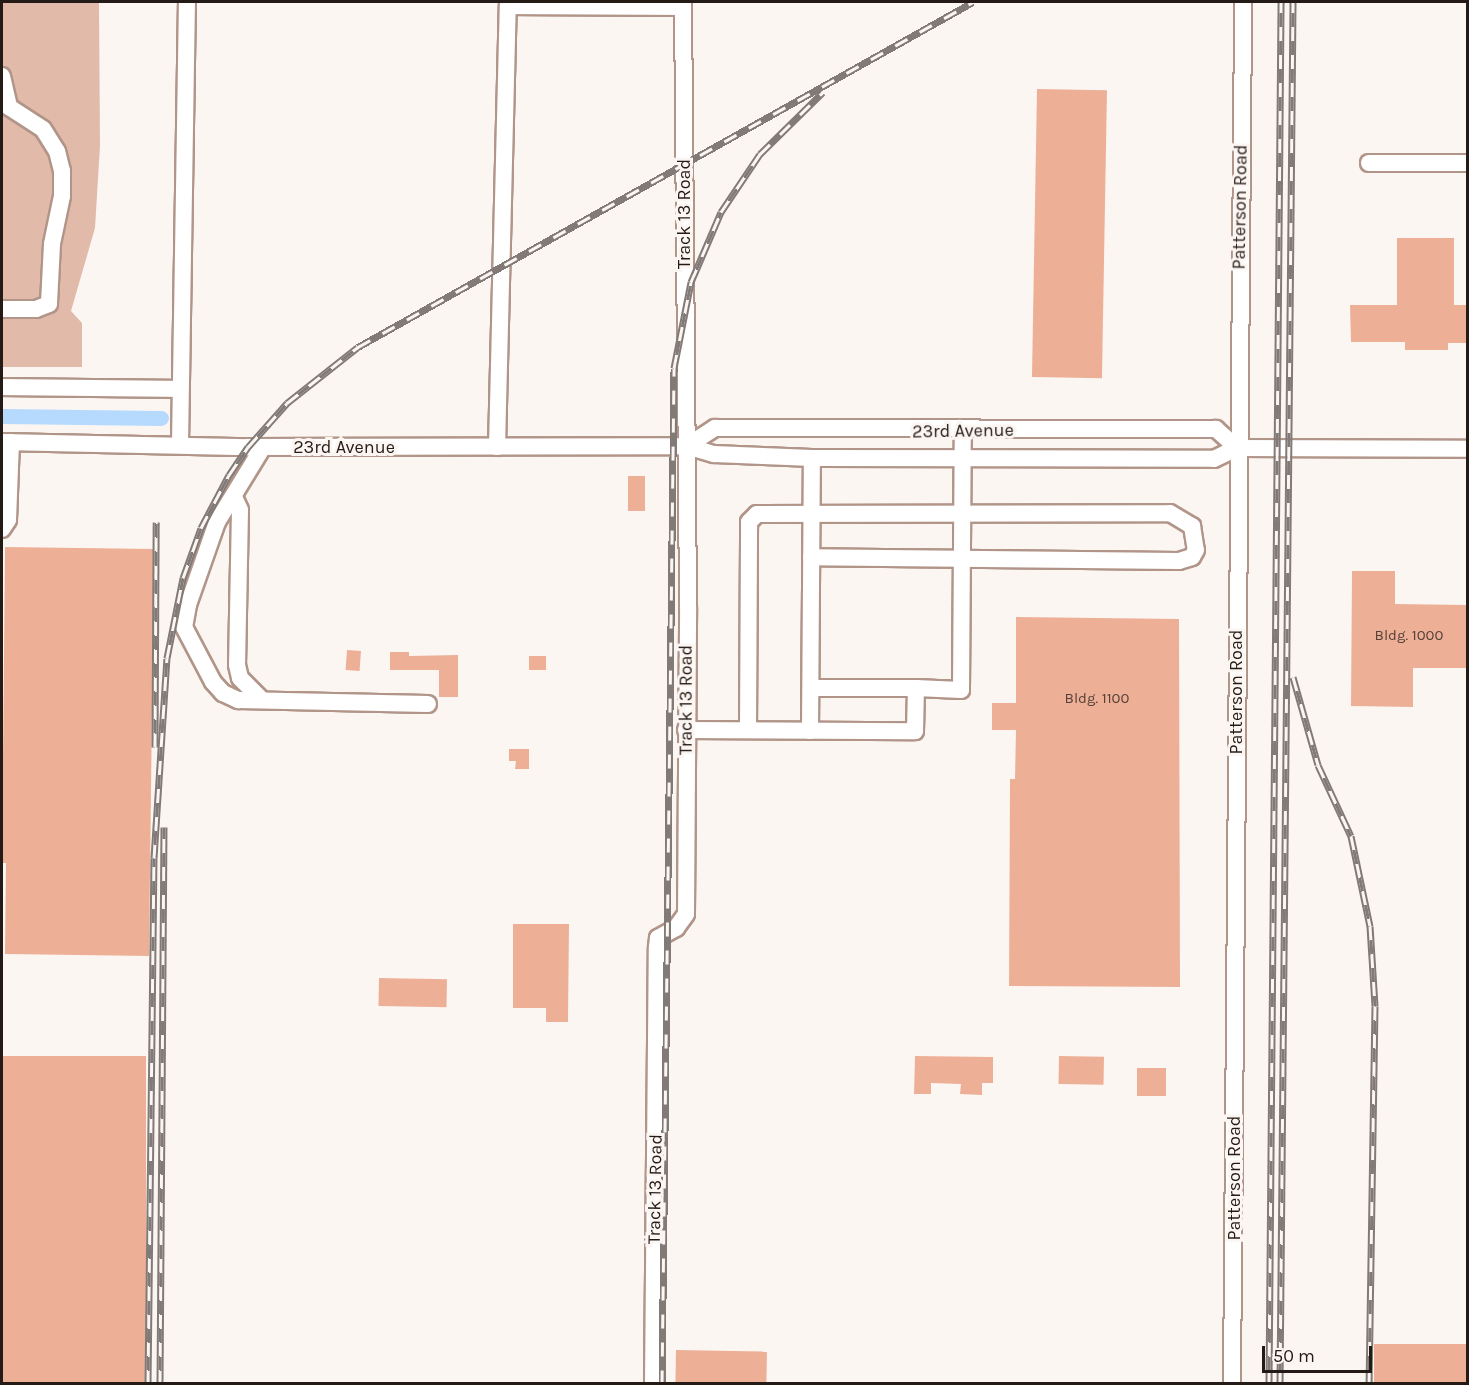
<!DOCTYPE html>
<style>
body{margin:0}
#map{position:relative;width:1469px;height:1385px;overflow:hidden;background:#fcf6f3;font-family:Karla,sans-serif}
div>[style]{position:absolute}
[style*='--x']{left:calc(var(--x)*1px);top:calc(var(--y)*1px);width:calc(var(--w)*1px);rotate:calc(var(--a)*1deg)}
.green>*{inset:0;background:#e1baaa}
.canal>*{height:15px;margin:-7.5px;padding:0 7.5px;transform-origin:7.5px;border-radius:7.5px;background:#b5dafe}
.building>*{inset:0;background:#edb097;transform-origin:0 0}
.roads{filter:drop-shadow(2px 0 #b19589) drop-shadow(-2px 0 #b19589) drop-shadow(0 2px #b19589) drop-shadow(0 -2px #b19589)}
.minor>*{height:16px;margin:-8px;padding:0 8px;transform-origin:8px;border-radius:8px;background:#fff}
.rail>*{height:7px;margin-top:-3.5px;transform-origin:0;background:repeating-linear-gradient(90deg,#fcf6f3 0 14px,#827a76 0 28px);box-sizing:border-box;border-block:2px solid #827a76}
span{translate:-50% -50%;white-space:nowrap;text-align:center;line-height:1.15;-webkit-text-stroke:6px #fcf6f3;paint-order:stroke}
.number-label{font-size:15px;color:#574036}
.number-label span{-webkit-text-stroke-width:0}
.street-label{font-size:18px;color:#251b16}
.frame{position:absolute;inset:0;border:3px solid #251b16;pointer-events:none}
.scale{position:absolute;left:1262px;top:1346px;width:110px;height:27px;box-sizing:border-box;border:3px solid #251b16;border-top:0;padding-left:8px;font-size:18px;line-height:21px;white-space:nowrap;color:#251b16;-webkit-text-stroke:4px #fcf6f3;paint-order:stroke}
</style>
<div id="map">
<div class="green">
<div style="clip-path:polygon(2px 2px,99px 2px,100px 146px,95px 228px,71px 311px,82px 323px,82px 367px,2px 367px)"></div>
</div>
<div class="canal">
<div style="--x:2;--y:416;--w:159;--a:0.7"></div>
</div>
<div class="building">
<div style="left:1037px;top:89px;width:70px;height:288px;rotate:1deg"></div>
<div style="clip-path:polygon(1397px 238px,1454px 238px,1454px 305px,1467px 305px,1467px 343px,1448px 343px,1448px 350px,1405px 350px,1405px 342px,1351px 342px,1350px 305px,1397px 305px)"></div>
<div style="left:628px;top:476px;width:17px;height:35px"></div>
<div style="clip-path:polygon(5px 547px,154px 549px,149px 956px,5px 954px,6px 863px,2px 863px)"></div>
<div style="clip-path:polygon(1352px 571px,1395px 571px,1395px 604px,1467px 605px,1467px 668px,1413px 668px,1413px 707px,1351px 706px)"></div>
<div style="clip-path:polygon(1016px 617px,1179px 619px,1180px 987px,1009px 986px,1010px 779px,1015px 779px,1016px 730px,992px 730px,992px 703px,1016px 703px)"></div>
<div style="left:347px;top:650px;width:14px;height:20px;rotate:4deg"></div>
<div style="clip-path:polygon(390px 652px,409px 652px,409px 656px,458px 655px,458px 697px,439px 697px,439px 670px,390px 670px)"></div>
<div style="left:529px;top:656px;width:17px;height:14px"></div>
<div style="clip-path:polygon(509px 749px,529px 749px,529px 769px,515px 769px,516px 761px,509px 761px)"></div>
<div style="clip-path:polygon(513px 924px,569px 924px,568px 1022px,546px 1022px,546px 1008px,513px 1008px)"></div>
<div style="left:379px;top:978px;width:68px;height:28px;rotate:1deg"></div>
<div style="left:2px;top:1056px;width:144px;height:327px"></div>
<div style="clip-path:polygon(915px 1056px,993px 1057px,993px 1083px,982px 1083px,982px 1095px,960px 1094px,961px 1084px,931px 1083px,931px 1094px,914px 1094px)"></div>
<div style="left:1059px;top:1056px;width:45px;height:28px;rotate:1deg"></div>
<div style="left:1137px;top:1068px;width:29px;height:28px"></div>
<div style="left:1374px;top:1344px;width:93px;height:39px"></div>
<div style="left:676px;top:1350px;width:91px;height:33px;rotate:1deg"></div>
</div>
<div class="roads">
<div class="minor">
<div style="--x:2;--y:76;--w:32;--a:77"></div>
<div style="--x:9;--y:107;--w:40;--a:32.9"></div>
<div style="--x:43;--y:129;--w:26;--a:58"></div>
<div style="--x:57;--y:151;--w:21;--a:76"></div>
<div style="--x:62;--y:171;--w:25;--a:90"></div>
<div style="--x:62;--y:196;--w:49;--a:101.8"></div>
<div style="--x:52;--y:244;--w:60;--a:92.9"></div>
<div style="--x:49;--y:304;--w:14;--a:159"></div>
<div style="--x:36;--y:309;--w:34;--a:180"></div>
<div style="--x:1369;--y:163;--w:99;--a:0"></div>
<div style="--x:2;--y:387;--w:178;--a:0.6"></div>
<div style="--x:2;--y:442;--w:246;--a:1.2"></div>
<div style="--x:248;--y:447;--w:439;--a:-0.1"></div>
<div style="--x:687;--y:446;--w:28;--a:17"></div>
<div style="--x:714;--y:454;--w:98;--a:2.3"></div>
<div style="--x:812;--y:458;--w:402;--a:0.1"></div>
<div style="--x:1214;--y:459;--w:25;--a:-26"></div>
<div style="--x:1237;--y:448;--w:231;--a:0.2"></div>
<div style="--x:180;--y:445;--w:443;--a:-89.1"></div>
<div style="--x:687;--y:446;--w:33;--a:-33"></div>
<div style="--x:715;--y:428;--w:501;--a:0.11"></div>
<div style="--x:1216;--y:429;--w:28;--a:42"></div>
<div style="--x:263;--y:447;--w:88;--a:121.5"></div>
<div style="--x:217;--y:522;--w:88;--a:109.3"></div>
<div style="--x:188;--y:605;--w:22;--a:100"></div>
<div style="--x:184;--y:627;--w:62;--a:62.2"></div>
<div style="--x:213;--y:682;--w:15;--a:48"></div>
<div style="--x:223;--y:693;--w:17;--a:25"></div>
<div style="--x:238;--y:700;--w:190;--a:1.2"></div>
<div style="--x:497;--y:447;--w:441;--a:-88.6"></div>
<div style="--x:508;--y:6;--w:175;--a:0.3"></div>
<div style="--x:234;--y:497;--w:14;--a:65"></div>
<div style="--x:240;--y:510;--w:155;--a:91.1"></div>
<div style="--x:237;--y:665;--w:13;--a:77"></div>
<div style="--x:240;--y:678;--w:31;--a:45"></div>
<div style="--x:2;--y:529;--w:11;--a:-56"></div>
<div style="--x:8;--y:520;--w:78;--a:-87.8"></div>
<div style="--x:811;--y:688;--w:105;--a:0"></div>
<div style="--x:686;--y:730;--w:229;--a:0.3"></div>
<div style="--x:915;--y:731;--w:43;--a:-88.7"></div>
<div style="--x:916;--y:688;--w:45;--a:2.5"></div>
<div style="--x:961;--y:690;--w:260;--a:-89.6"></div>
<div style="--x:748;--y:730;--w:208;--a:-89.7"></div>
<div style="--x:749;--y:522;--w:11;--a:-45"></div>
<div style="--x:757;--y:514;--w:413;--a:-0.1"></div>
<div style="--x:1170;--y:513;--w:26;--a:31"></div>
<div style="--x:1192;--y:526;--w:24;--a:81"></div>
<div style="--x:1196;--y:550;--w:8;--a:120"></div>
<div style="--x:1192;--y:557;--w:14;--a:163"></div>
<div style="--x:1179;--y:561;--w:368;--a:-179.4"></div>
<div style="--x:810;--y:731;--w:273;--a:-89.6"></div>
<div style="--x:653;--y:1384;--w:437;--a:-89.5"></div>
<div style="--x:657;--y:947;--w:9;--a:-84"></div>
<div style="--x:658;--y:938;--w:21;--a:-29"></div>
<div style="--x:676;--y:928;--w:17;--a:-54"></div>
<div style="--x:686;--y:914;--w:307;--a:-89.6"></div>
<div style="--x:688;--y:607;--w:605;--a:-90.47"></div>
<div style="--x:1232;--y:1384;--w:1382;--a:-89.54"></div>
</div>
</div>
<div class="rail">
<div style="--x:1293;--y:677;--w:91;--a:74.1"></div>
<div style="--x:1318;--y:765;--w:78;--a:65.1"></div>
<div style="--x:1351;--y:836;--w:92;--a:78.1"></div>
<div style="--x:1370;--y:926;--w:80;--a:86.4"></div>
<div style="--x:1375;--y:1006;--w:378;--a:90.9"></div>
<div style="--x:155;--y:747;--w:225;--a:-89.7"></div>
<div style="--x:148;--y:1384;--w:526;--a:-89.35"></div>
<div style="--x:154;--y:858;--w:200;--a:-86.3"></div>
<div style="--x:167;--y:658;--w:82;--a:-78.7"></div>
<div style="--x:183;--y:578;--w:53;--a:-70.2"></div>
<div style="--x:201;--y:528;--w:60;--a:-62.2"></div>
<div style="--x:229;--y:475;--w:34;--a:-56"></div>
<div style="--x:248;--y:447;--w:59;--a:-48.4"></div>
<div style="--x:287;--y:403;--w:90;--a:-38.3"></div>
<div style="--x:358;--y:347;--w:705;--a:-29.29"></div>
<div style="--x:160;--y:1384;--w:557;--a:-89.59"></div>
<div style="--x:662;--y:1384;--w:1016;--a:-89.32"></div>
<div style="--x:674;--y:368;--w:88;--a:-78.8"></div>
<div style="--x:691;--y:282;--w:76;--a:-66.8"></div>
<div style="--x:721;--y:212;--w:70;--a:-56.1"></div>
<div style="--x:760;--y:154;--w:88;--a:-44.5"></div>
<div style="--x:1269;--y:1384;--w:1382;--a:-89.5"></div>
<div style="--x:1280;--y:1384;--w:1382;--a:-89.46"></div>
</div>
<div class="number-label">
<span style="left:1409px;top:636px">Bldg. 1000</span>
<span style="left:1097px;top:699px">Bldg. 1100</span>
</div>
<div class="street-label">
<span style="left:1240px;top:207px;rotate:-89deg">Patterson Road</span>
<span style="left:684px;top:214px;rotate:-90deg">Track 13 Road</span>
<span style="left:963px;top:431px;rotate:-1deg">23rd Avenue</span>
<span style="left:344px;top:447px">23rd Avenue</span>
<span style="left:1236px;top:692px;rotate:-90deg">Patterson Road</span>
<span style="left:686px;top:700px;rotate:-90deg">Track 13 Road</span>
<span style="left:1234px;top:1178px;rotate:-90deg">Patterson Road</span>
<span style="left:655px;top:1189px;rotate:-89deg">Track 13 Road</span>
</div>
<div class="frame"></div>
<div class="scale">50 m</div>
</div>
